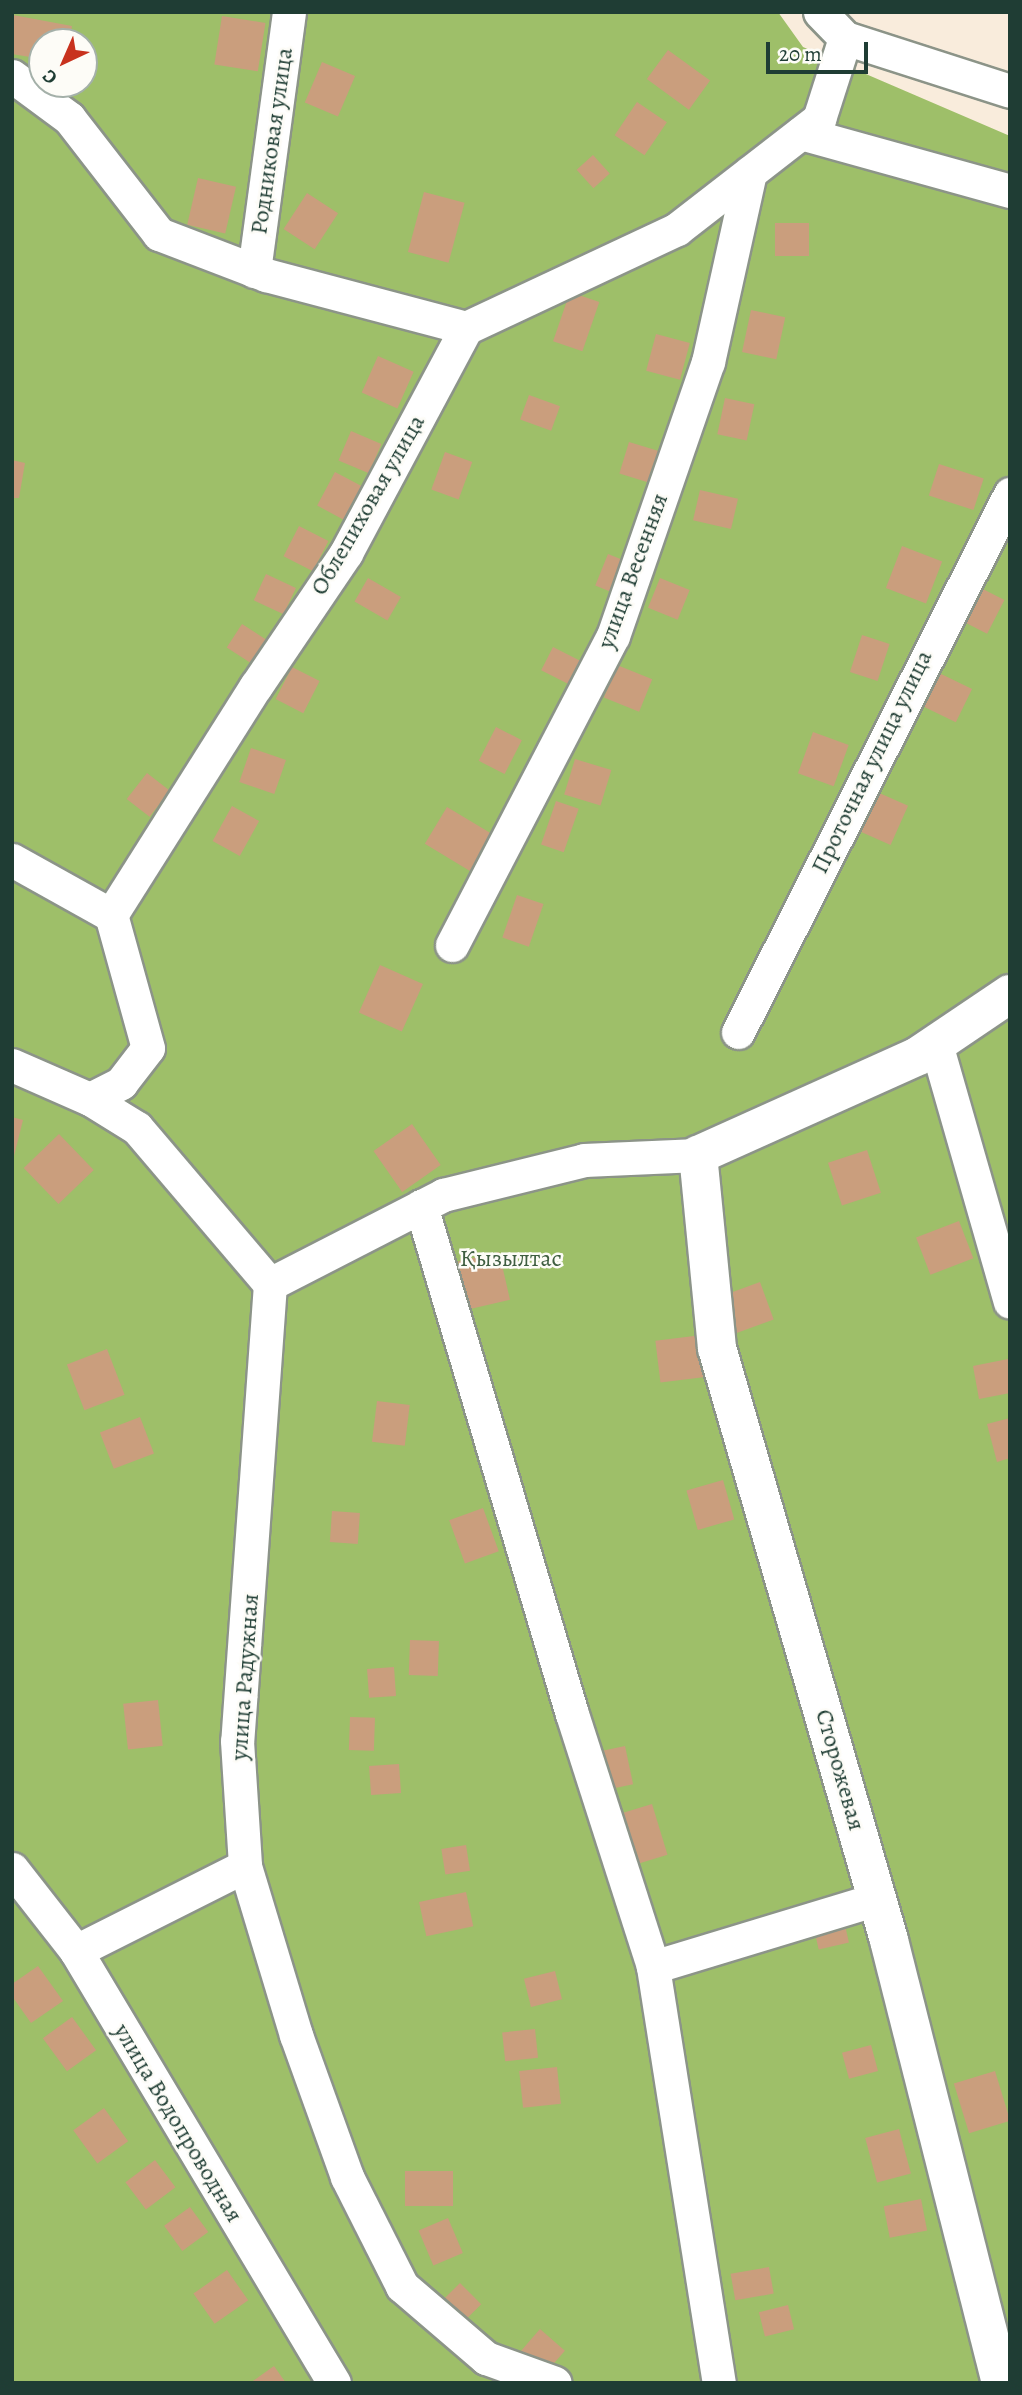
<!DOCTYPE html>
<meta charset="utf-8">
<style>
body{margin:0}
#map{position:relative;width:1022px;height:2395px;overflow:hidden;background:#f9ecdc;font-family:Alegreya,serif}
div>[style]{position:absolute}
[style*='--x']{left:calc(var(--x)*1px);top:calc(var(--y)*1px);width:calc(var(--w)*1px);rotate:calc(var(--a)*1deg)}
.green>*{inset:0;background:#9ebf69}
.building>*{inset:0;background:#ca9e7d;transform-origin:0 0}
.roads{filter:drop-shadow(2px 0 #8c9488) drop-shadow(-2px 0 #8c9488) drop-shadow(0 2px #8c9488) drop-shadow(0 -2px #8c9488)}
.minor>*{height:33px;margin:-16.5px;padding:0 16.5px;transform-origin:16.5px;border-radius:16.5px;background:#fff}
.tertiary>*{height:38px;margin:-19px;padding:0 19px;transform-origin:19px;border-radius:19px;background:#fff}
span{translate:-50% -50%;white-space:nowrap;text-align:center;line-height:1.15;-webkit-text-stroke:5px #fdfcf7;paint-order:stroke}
.street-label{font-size:24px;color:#1f3d34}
.park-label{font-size:24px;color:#3f5e41}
.frame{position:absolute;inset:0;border:14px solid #1f3d34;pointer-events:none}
.north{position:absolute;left:28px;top:28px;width:70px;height:70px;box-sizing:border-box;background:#fdfcf7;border:2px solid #a4b0a9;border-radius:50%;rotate:224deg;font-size:19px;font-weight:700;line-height:28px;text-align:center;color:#1f3d34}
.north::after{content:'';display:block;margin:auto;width:24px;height:32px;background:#c8321e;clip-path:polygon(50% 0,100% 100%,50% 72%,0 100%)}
.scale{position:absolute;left:766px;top:42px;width:102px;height:32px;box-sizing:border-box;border:4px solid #1f3d34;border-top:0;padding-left:9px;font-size:21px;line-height:24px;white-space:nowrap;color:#1f3d34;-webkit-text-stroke:5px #fdfcf7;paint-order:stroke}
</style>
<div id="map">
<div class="green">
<div style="clip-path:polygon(evenodd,12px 12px,778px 12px,803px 47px,1010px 136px,1010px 2383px,12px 2383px,12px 12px,42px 42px,84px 42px,84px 84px,42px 84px,42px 42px)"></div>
</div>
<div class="building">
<div style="clip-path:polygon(13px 15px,72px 26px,69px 42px,42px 42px,42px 59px,12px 54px)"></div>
<div style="left:222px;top:16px;width:44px;height:49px;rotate:9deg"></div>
<div style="left:668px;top:50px;width:52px;height:36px;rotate:36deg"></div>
<div style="left:322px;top:62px;width:36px;height:44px;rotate:23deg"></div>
<div style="left:637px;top:102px;width:36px;height:40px;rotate:34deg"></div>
<div style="left:593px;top:155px;width:25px;height:22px;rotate:48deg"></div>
<div style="left:198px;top:178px;width:39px;height:48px;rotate:13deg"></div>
<div style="left:424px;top:192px;width:42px;height:62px;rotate:15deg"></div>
<div style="left:307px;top:193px;width:37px;height:43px;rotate:33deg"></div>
<div style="left:775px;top:223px;width:34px;height:33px"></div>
<div style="left:570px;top:292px;width:31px;height:52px;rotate:19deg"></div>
<div style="left:751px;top:310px;width:35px;height:43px;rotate:12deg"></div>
<div style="left:656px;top:334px;width:35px;height:38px;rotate:15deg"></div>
<div style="left:378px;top:356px;width:39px;height:40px;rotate:24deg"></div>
<div style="left:529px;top:395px;width:33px;height:26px;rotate:20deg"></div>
<div style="left:725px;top:398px;width:30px;height:37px;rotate:12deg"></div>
<div style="left:351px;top:431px;width:33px;height:32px;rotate:23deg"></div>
<div style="left:629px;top:442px;width:44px;height:33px;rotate:17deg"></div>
<div style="left:445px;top:452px;width:29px;height:40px;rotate:20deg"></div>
<div style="clip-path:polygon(12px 460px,25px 463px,19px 498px,12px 498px)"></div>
<div style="left:939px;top:464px;width:47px;height:33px;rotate:18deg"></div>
<div style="left:335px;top:472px;width:30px;height:38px;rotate:28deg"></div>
<div style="left:700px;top:490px;width:39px;height:31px;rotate:13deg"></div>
<div style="left:299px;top:526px;width:33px;height:34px;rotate:27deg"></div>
<div style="left:902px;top:546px;width:43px;height:45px;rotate:21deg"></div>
<div style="left:608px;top:554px;width:27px;height:34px;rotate:22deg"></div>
<div style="left:266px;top:574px;width:33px;height:29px;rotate:25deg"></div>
<div style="left:368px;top:578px;width:38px;height:27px;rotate:30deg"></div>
<div style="left:660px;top:578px;width:32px;height:32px;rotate:22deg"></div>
<div style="left:975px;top:585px;width:33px;height:38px;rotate:27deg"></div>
<div style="left:242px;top:624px;width:30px;height:28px;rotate:33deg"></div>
<div style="left:862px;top:635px;width:29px;height:39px;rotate:18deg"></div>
<div style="left:553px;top:647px;width:36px;height:26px;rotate:27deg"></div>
<div style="left:617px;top:665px;width:38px;height:35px;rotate:22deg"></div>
<div style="left:292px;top:667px;width:31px;height:36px;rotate:27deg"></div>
<div style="left:937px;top:672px;width:39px;height:37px;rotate:26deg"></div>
<div style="left:496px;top:727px;width:29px;height:38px;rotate:27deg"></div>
<div style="left:813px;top:732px;width:38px;height:44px;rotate:20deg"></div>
<div style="left:251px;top:748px;width:37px;height:36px;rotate:19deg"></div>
<div style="left:575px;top:759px;width:38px;height:37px;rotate:17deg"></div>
<div style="left:147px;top:773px;width:29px;height:33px;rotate:38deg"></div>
<div style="left:877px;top:792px;width:34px;height:43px;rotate:24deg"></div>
<div style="left:556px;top:801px;width:24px;height:46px;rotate:19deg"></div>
<div style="left:232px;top:806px;width:31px;height:40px;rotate:29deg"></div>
<div style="left:447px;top:807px;width:56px;height:43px;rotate:31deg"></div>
<div style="left:517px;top:895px;width:28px;height:45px;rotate:19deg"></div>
<div style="left:380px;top:965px;width:47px;height:52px;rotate:24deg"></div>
<div style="clip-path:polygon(12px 1117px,23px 1120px,13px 1160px,12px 1160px)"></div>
<div style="left:412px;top:1124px;width:50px;height:47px;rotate:55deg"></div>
<div style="left:59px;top:1134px;width:50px;height:49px;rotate:46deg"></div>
<div style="left:867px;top:1150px;width:45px;height:41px;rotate:72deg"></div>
<div style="left:959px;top:1221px;width:40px;height:46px;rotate:69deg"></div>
<div style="left:499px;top:1252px;width:49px;height:42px;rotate:77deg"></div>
<div style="left:760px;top:1282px;width:40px;height:43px;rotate:70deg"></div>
<div style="left:702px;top:1335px;width:42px;height:47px;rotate:83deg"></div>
<div style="left:107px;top:1349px;width:49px;height:43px;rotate:69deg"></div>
<div style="clip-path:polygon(1008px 1359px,1010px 1393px,979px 1399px,973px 1366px)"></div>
<div style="left:377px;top:1401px;width:33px;height:41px;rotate:7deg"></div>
<div style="left:140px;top:1417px;width:39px;height:43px;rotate:69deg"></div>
<div style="clip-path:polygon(1010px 1418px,1010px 1458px,997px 1462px,987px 1424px)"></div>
<div style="left:723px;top:1480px;width:41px;height:38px;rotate:74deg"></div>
<div style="left:483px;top:1508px;width:46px;height:36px;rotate:70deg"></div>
<div style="left:332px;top:1511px;width:28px;height:31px;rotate:4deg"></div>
<div style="left:410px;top:1640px;width:29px;height:35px;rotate:2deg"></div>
<div style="left:394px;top:1667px;width:29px;height:27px;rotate:86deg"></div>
<div style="left:158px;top:1700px;width:46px;height:35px;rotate:84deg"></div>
<div style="left:350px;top:1717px;width:25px;height:33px;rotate:2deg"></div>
<div style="left:625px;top:1746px;width:39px;height:28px;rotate:78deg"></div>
<div style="left:399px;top:1764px;width:29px;height:30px;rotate:86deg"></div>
<div style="left:652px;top:1804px;width:53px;height:42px;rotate:73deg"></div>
<div style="left:466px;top:1845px;width:26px;height:25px;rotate:81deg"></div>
<div style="left:466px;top:1892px;width:35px;height:48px;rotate:78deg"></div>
<div style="left:844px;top:1921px;width:22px;height:31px;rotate:77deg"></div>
<div style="clip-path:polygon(38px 1966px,63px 2001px,31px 2023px,12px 1996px,12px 1984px)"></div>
<div style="left:555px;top:1971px;width:29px;height:32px;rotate:76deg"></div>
<div style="left:72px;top:2017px;width:41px;height:36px;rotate:54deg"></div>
<div style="left:535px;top:2029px;width:29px;height:33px;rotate:84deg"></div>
<div style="left:871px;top:2045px;width:27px;height:30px;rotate:75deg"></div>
<div style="left:557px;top:2067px;width:37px;height:38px;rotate:84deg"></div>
<div style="left:995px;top:2071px;width:52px;height:43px;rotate:73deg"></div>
<div style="left:104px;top:2108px;width:41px;height:38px;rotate:54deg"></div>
<div style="left:899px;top:2129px;width:46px;height:35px;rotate:75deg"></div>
<div style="left:155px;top:2160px;width:34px;height:37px;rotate:53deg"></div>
<div style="left:405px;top:2171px;width:48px;height:35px"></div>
<div style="left:921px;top:2199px;width:32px;height:38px;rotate:79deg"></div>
<div style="left:190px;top:2207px;width:31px;height:32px;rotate:54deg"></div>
<div style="left:448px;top:2218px;width:38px;height:32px;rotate:67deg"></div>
<div style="left:769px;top:2267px;width:27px;height:39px;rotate:80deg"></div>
<div style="left:227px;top:2270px;width:37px;height:41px;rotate:55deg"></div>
<div style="left:460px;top:2283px;width:30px;height:21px;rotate:45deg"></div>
<div style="left:788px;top:2305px;width:25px;height:30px;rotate:76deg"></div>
<div style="left:540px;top:2329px;width:33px;height:34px;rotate:41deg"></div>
<div style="clip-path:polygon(274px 2366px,286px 2383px,250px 2383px)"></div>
</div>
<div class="roads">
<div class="minor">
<div style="--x:820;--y:12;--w:36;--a:46"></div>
<div style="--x:845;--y:38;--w:173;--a:17.8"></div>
<div style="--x:12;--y:76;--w:71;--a:36.4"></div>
<div style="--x:69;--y:118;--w:147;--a:52.2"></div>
<div style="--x:159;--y:234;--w:115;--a:21"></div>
<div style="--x:266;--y:275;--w:207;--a:14.8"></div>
<div style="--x:801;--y:133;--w:217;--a:15.5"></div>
<div style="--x:254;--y:271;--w:261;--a:-82.3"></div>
<div style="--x:12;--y:860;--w:113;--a:29.1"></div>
<div style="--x:452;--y:945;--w:348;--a:-62.5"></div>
<div style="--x:613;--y:636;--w:290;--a:-70.9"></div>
<div style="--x:708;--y:362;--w:194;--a:-77.5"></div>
<div style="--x:738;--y:1032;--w:603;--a:-63.18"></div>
<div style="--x:936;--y:1044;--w:268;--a:74"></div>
<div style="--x:12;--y:1065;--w:85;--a:23.6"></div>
<div style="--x:90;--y:1099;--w:55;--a:31.7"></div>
<div style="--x:137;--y:1128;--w:205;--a:49.6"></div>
<div style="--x:270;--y:1284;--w:458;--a:94.1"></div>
<div style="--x:237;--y:1741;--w:125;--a:86.3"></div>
<div style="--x:245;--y:1866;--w:177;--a:73.2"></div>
<div style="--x:296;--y:2035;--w:151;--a:70.2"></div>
<div style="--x:347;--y:2177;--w:122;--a:63.2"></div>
<div style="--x:402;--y:2286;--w:111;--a:40.6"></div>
<div style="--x:486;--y:2358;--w:73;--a:19.9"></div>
<div style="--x:90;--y:1099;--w:35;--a:-27"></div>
<div style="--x:121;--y:1083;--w:44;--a:-52.4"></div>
<div style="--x:148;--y:1048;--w:138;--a:-105.5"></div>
<div style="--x:111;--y:915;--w:271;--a:-57.7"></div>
<div style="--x:256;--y:686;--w:161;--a:-55.9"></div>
<div style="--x:346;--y:553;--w:255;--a:-61.9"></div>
<div style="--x:466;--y:328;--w:233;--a:-25.1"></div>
<div style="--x:677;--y:229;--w:180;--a:-37.8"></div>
<div style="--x:819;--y:119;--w:85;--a:-72.2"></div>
<div style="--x:421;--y:1206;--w:530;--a:73.45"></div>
<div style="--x:572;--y:1714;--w:266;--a:72.2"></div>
<div style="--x:653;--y:1967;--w:421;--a:81"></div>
<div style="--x:270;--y:1284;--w:195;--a:-27.2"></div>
<div style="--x:443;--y:1195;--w:145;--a:-13.9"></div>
<div style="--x:584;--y:1160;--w:114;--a:-2.5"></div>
<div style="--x:12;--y:1869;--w:104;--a:52"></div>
<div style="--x:76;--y:1951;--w:503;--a:59.15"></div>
<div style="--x:76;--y:1951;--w:189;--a:-26.7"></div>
<div style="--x:653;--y:1967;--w:234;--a:-16.9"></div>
</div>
<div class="tertiary">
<div style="--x:1001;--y:2383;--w:457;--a:-104.2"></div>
<div style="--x:889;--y:1940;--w:616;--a:-106.2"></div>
<div style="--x:717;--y:1348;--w:194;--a:-95.6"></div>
<div style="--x:698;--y:1155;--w:241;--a:-24.2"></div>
<div style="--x:918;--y:1056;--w:111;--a:-34"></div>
</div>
</div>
<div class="street-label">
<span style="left:272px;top:141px;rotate:-82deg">Родниковая улица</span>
<span style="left:368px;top:505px;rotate:-60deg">Облепиховая улица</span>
<span style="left:633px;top:571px;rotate:-70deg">улица Весенняя</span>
<span style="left:872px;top:762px;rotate:-64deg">Проточная улица улица</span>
<span style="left:245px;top:1677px;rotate:-86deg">улица Радужная</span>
<span style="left:840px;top:1770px;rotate:74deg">Сторожевая</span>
<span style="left:178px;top:2123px;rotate:59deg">улица Водопроводная</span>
</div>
<div class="park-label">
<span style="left:511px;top:1259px">Қызылтас</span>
</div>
<div class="frame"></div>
<div class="north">С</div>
<div class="scale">20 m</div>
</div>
